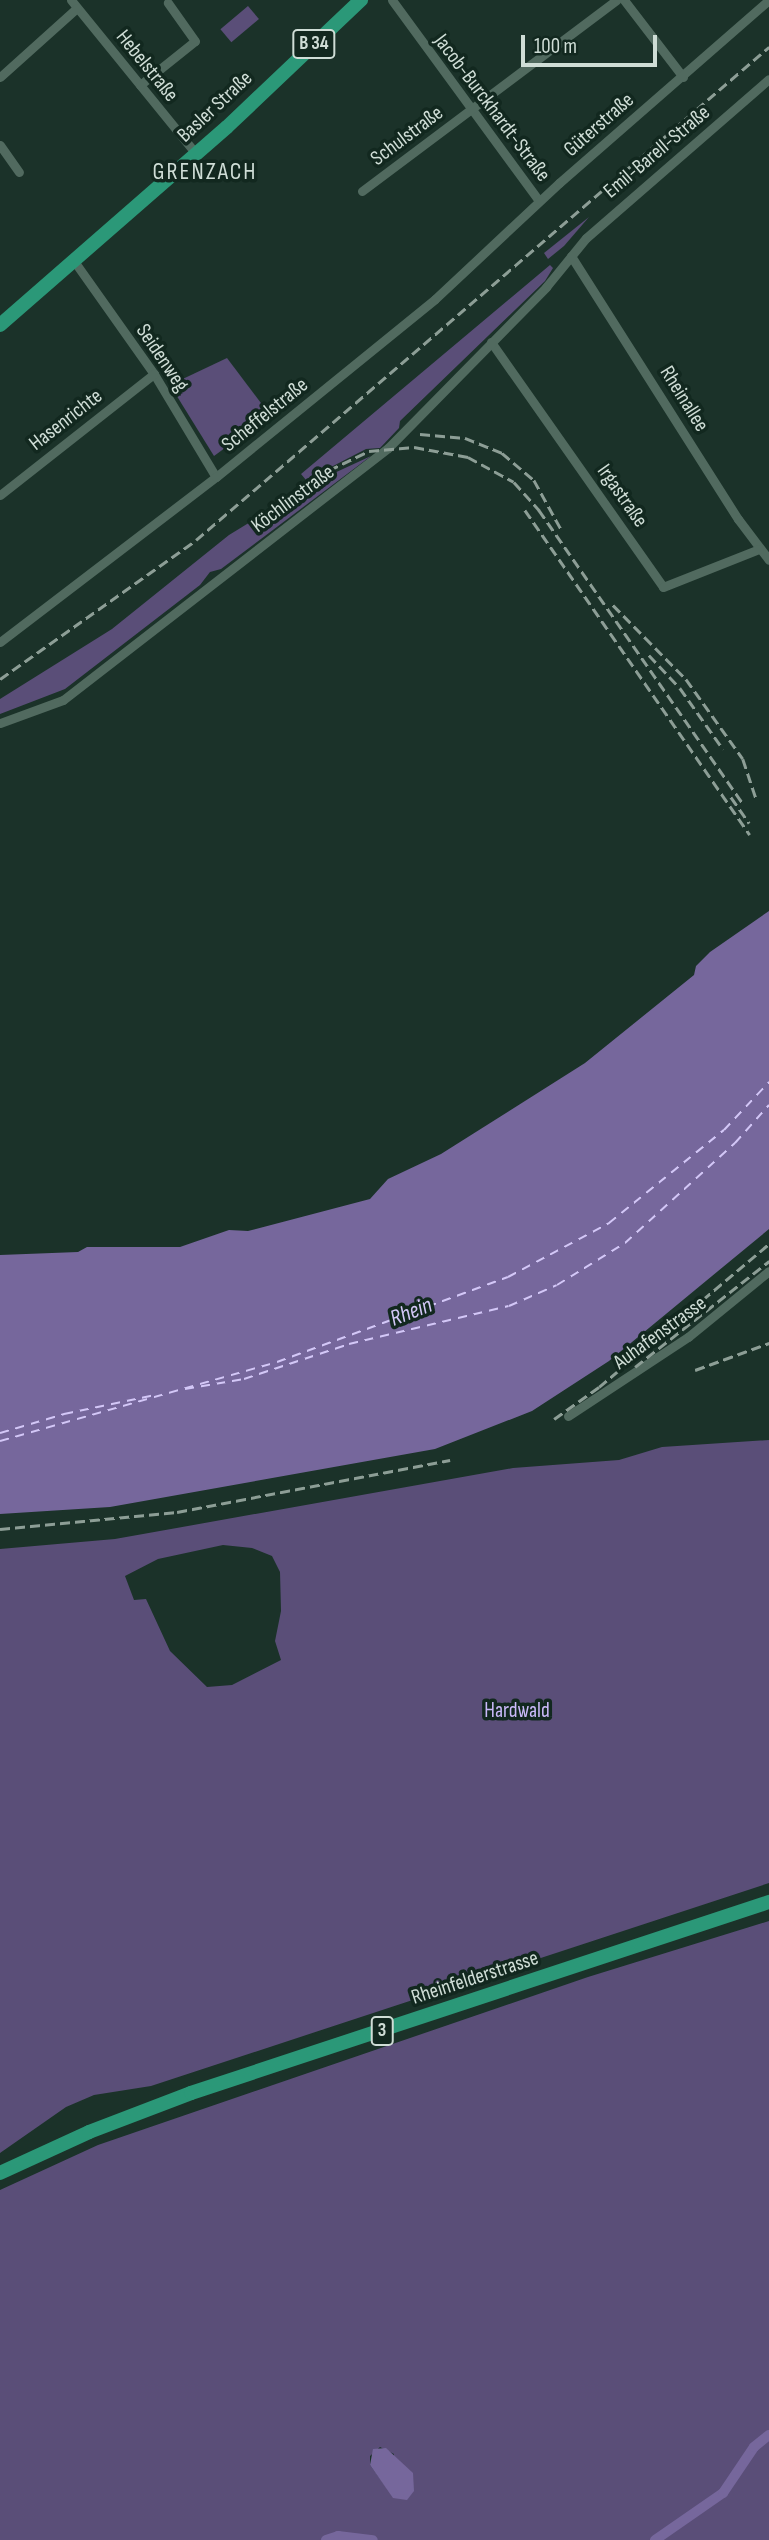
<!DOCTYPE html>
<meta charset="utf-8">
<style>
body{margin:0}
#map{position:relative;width:769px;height:2540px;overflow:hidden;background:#1b3229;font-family:"Sofia Sans Condensed",sans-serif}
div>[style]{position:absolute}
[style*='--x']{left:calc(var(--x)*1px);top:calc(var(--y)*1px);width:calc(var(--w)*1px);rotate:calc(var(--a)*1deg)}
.green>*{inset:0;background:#5a4e78;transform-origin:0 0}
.water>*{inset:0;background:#76679c}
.canal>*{height:10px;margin:-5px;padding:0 5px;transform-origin:5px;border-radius:5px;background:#76679c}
.ferry>*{height:2px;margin-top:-1px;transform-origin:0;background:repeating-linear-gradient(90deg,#d3c7f7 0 9px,transparent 0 16px)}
.minor>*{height:9px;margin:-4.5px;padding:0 4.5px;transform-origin:4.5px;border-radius:4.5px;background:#516a5f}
.primary>*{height:14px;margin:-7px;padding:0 7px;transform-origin:7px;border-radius:7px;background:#2b9878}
.rail>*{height:2.5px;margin-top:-1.25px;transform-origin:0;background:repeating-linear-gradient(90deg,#8d9e96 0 10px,transparent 0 15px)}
span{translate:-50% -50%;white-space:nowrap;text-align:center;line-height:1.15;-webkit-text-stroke:7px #12281f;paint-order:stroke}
.shield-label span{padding:2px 5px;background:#12281f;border:2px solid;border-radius:5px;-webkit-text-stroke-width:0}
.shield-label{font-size:19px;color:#cfddd6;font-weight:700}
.street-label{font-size:21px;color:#cfddd6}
.park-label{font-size:21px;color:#cbbafa}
.water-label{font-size:23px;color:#d3c7f7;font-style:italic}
.quarter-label{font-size:24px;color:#cfddd6;letter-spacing:2px}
.scale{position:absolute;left:521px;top:35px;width:136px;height:32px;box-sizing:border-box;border:4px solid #cfddd6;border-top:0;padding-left:9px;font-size:21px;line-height:24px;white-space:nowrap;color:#cfddd6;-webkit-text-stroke:5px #12281f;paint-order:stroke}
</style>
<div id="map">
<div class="green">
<div style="left:248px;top:6px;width:17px;height:36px;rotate:50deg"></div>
<div style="clip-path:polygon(589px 217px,564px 246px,548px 259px,544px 253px)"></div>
<div style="clip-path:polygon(550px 265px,553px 268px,545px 281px,400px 421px,399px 428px,380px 448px,366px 449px,306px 480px,301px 474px)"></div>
<div style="clip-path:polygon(227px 358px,270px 415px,214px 456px,170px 385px)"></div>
<div style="clip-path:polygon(371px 456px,221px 569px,210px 572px,200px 585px,65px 689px,0 714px,0 699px,112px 629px,229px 535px,317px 481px)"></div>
<div style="clip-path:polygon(evenodd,769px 1440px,769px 1883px,151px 2086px,94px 2095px,66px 2107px,0 2153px,0 1549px,115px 1539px,513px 1468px,619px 1460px,662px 1447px,769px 1440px,223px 1545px,252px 1548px,272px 1556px,280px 1572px,281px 1611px,275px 1641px,281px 1660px,232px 1685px,207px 1687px,170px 1651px,146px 1599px,134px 1600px,125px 1576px,158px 1559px,223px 1545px)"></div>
<div style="clip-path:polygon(evenodd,769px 1921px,769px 2540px,0 2540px,0 2190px,98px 2145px,588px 1977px,769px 1921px,380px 2447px,394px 2454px,389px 2491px,370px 2465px,370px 2456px,380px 2447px)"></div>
</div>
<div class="water">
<div style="clip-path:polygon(769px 911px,769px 1229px,609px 1361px,532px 1411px,435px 1449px,110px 1507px,0 1514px,0 1255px,78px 1252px,87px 1247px,180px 1247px,229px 1230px,248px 1231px,370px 1199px,388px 1179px,441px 1154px,585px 1063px,694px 975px,696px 966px,710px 952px)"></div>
<div style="clip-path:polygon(386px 2448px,413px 2473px,414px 2491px,407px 2500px,393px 2498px,370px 2465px,373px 2449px)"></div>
</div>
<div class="canal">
<div style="--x:326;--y:2540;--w:13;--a:-18"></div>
<div style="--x:338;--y:2536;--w:35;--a:7"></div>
<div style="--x:655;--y:2540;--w:83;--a:-34.7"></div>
<div style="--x:723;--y:2493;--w:55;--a:-56"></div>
<div style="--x:754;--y:2447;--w:19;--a:-39"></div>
</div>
<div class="ferry">
<div style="--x:185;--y:1389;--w:60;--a:-9.6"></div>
<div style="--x:244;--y:1379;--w:111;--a:-18.4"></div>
<div style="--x:349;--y:1344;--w:164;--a:-13.4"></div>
<div style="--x:509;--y:1306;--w:52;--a:-23.6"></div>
<div style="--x:557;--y:1285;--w:80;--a:-31.7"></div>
<div style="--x:625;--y:1243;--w:149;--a:-42.3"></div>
<div style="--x:735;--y:1143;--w:51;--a:-48.2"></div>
<div style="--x:0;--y:1433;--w:67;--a:-16.5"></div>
<div style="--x:64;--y:1414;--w:93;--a:-11.8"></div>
<div style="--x:0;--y:1441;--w:288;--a:-15.9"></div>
<div style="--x:277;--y:1362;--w:246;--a:-20.2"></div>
<div style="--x:508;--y:1277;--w:115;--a:-28.1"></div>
<div style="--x:609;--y:1223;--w:148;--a:-39"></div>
<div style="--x:724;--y:1130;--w:66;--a:-46.8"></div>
</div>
<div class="minor">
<div style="--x:71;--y:0;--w:198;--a:50.9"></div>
<div style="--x:392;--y:0;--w:249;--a:53.8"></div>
<div style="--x:624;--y:0;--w:97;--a:52.5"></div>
<div style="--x:0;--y:77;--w:103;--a:-41.9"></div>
<div style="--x:140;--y:85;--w:70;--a:-38.7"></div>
<div style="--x:195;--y:41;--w:47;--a:-125.4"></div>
<div style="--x:0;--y:145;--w:33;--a:55"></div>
<div style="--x:362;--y:191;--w:318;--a:-36.9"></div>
<div style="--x:571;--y:256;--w:312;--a:57.6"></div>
<div style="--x:738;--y:519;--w:51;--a:52.9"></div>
<div style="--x:74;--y:261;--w:138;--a:54.7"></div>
<div style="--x:154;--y:374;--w:120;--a:59"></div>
<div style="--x:491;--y:342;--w:299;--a:54.9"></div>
<div style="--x:663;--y:587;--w:103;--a:-21.6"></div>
<div style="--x:0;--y:495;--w:196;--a:-38.2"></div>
<div style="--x:0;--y:642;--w:272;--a:-37.4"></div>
<div style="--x:216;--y:477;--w:282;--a:-39.1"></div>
<div style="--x:435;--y:299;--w:170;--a:-43.1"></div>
<div style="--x:559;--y:183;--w:279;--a:-41.1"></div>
<div style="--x:0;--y:723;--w:67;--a:-20.1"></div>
<div style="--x:63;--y:700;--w:411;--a:-37.8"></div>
<div style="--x:388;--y:448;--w:226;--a:-45.5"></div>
<div style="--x:546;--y:287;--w:63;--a:-50.8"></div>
<div style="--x:586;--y:238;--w:242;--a:-41"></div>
<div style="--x:568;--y:1416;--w:144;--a:-33.4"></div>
<div style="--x:688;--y:1337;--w:104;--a:-39.2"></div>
</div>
<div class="primary">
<div style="--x:0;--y:325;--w:301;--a:-41.1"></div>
<div style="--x:227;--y:127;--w:185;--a:-43.5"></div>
<div style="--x:0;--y:2173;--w:98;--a:-24.7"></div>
<div style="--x:89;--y:2132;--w:109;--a:-20.9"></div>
<div style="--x:191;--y:2093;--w:609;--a:-18.29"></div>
</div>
<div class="rail">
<div style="--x:420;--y:434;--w:45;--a:5.1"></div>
<div style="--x:465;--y:438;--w:40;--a:22"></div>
<div style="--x:502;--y:453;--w:42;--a:40.2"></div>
<div style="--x:534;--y:480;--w:56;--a:61.1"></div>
<div style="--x:315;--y:477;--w:60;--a:-25.7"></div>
<div style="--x:369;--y:451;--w:45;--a:-5.1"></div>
<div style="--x:414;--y:447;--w:55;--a:10.5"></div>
<div style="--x:468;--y:457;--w:52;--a:28.5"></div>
<div style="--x:514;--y:482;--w:38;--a:48"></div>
<div style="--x:539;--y:510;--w:357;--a:55.2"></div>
<div style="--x:525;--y:510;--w:395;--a:55.3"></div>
<div style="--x:613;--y:605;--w:104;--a:45.4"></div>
<div style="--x:686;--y:679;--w:98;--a:54.5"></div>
<div style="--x:743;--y:759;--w:41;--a:71.6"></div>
<div style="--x:649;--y:655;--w:45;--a:46.8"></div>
<div style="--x:680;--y:688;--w:75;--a:54.8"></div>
<div style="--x:0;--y:679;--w:240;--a:-35.3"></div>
<div style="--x:196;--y:540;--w:756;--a:-40.71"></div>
<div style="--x:731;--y:797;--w:32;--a:55"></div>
<div style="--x:635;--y:1367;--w:171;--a:-38.3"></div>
<div style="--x:695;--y:1370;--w:79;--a:-20"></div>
<div style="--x:554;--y:1419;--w:55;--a:-35.4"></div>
<div style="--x:599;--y:1387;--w:222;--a:-40.1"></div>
<div style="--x:0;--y:1529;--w:178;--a:-5.5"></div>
<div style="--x:177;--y:1512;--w:278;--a:-10.8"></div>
</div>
<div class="shield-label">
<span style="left:314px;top:44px">B 34</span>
<span style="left:382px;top:2031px">3</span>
</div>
<div class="street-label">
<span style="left:147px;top:66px;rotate:51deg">Hebelstraße</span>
<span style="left:215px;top:107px;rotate:-43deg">Basler Straße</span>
<span style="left:492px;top:108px;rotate:53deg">Jacob-Burckhardt-Straße</span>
<span style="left:599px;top:125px;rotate:-41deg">Güterstraße</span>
<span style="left:407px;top:136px;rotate:-37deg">Schulstraße</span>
<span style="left:657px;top:152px;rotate:-40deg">Emil-Barell-Straße</span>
<span style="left:162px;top:358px;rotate:56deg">Seidenweg</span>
<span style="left:684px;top:399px;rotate:58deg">Rheinallee</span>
<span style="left:265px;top:415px;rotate:-39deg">Scheffelstraße</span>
<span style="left:66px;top:420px;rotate:-38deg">Hasenrichte</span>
<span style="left:622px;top:496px;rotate:55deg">Irgastraße</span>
<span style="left:293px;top:499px;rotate:-37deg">Köchlinstraße</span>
<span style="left:660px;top:1333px;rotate:-36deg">Auhafenstrasse</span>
<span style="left:475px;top:1978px;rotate:-18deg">Rheinfelderstrasse</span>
</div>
<div class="park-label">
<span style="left:517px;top:1711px">Hardwald</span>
</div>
<div class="water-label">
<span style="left:411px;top:1312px;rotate:-21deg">Rhein</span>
</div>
<div class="quarter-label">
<span style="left:205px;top:172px">GRENZACH</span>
</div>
<div class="scale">100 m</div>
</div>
